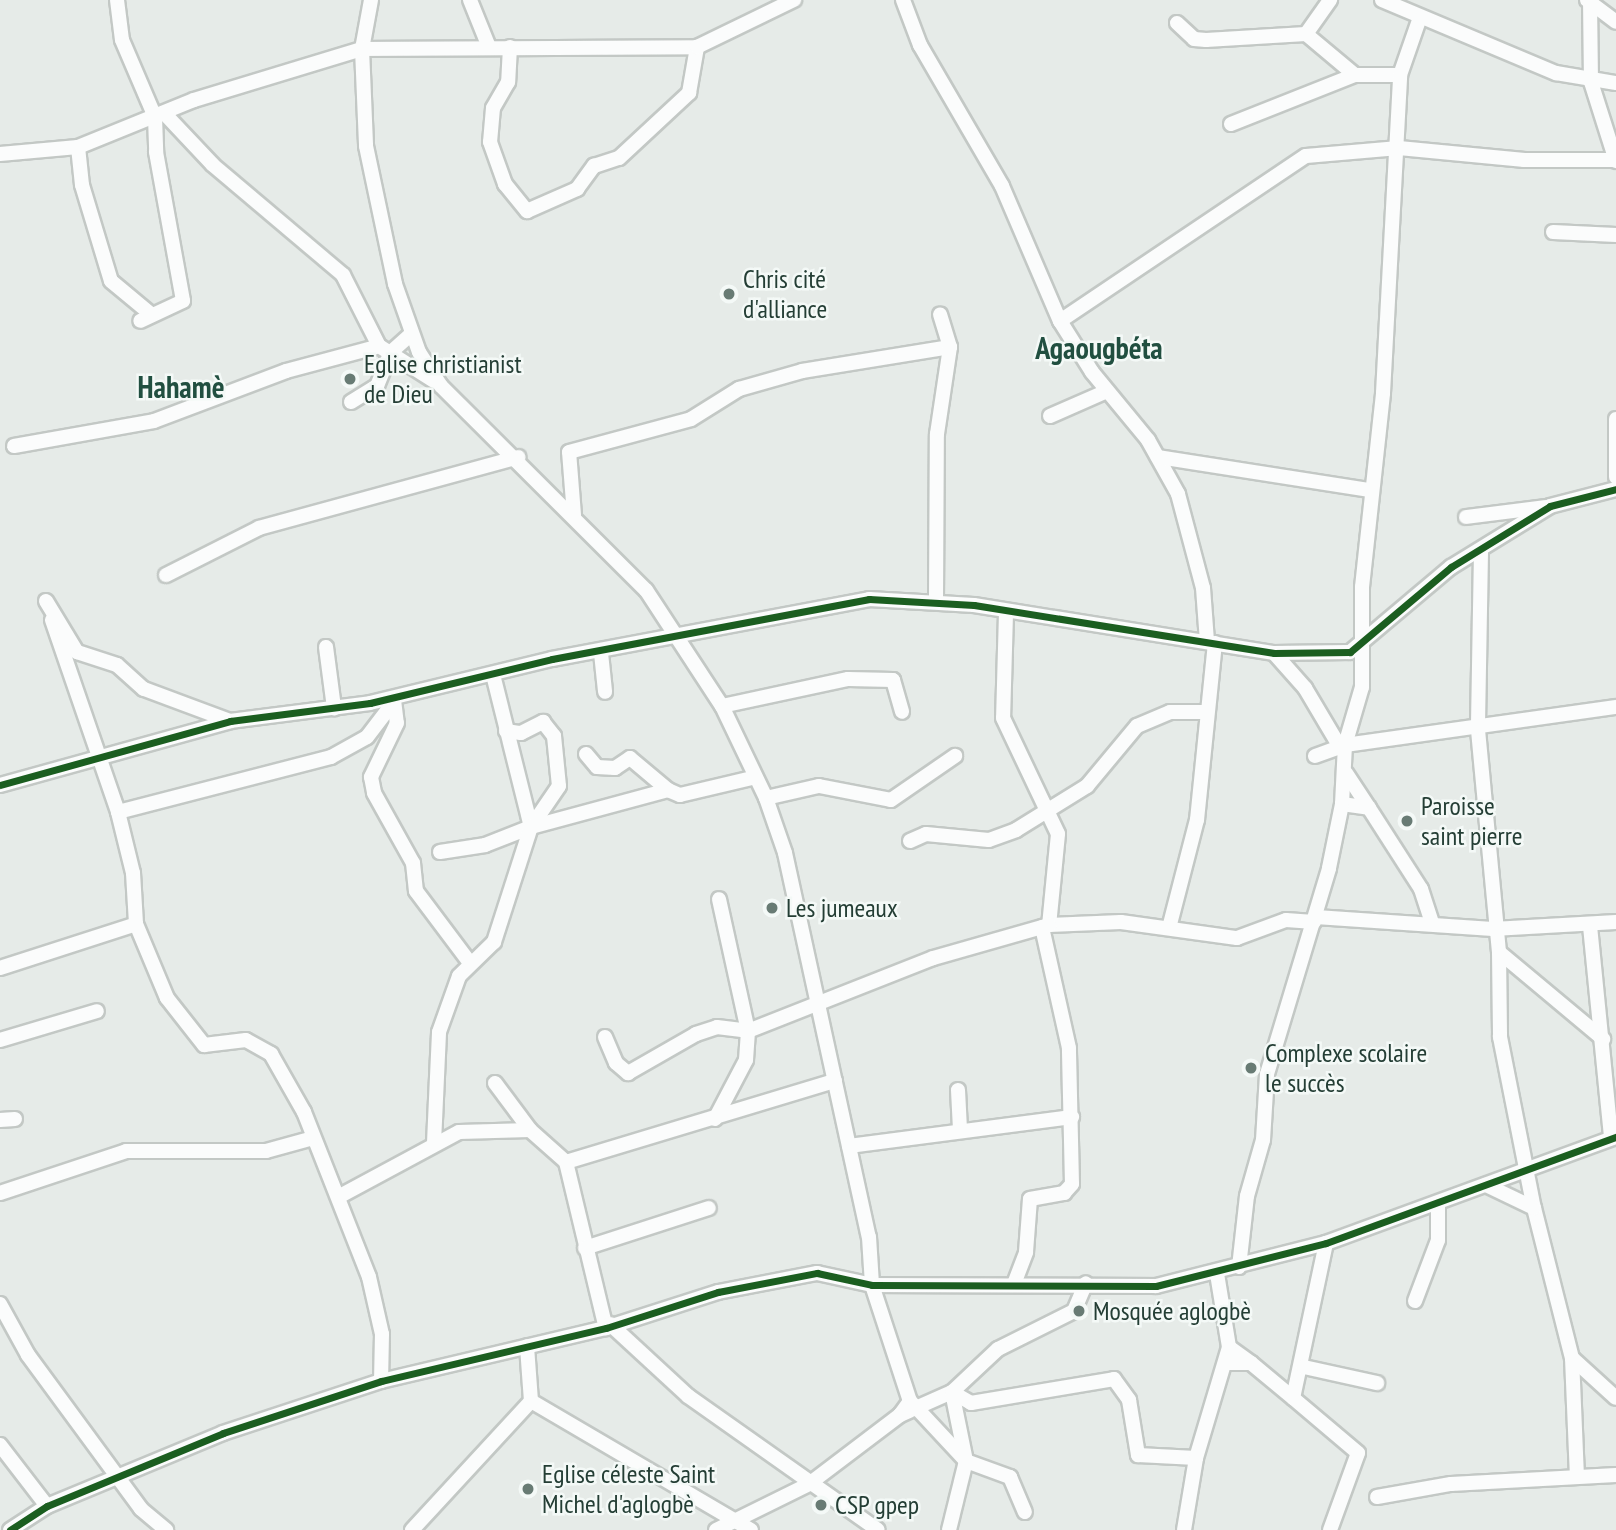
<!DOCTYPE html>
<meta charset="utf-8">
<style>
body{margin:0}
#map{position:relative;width:1616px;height:1530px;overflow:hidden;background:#e6ebe8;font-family:"PT Sans Narrow",sans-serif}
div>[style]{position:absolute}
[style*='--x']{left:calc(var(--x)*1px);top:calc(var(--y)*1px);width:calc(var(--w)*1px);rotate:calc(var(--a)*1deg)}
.roads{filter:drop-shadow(2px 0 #c3c8c5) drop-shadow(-2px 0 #c3c8c5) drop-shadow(0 2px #c3c8c5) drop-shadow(0 -2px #c3c8c5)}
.minor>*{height:14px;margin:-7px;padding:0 7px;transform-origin:7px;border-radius:7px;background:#fbfcfc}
.cycleway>*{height:7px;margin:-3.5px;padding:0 3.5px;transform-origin:3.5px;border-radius:3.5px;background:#1b5e20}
.dots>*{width:19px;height:19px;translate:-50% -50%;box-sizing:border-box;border:4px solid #f4f9f7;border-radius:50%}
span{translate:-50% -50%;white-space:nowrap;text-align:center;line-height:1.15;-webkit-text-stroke:5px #f4f9f7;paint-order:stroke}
.poi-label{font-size:26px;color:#243e35}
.left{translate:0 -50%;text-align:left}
.quarter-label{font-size:30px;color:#214f40;font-weight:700}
</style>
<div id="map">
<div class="roads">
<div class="minor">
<div style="--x:117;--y:0;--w:40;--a:82.9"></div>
<div style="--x:122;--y:40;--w:84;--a:66.8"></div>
<div style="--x:155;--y:117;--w:35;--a:88"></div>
<div style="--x:156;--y:152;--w:151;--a:79.7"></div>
<div style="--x:183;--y:301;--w:47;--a:155.1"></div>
<div style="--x:371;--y:0;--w:50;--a:100.4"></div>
<div style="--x:362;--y:49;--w:97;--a:87.6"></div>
<div style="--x:366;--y:146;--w:141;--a:78.1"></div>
<div style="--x:395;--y:284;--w:72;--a:70.6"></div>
<div style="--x:419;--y:352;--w:40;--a:57.1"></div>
<div style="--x:441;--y:386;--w:289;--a:44.9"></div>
<div style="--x:646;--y:590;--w:139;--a:56.8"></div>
<div style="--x:722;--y:706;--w:102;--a:64.4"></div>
<div style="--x:766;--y:798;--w:58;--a:70.9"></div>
<div style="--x:785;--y:853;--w:393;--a:77.7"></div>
<div style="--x:869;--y:1237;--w:48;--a:86.4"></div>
<div style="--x:872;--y:1285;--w:122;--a:71.9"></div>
<div style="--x:910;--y:1401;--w:17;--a:126"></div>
<div style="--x:470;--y:0;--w:51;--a:68"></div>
<div style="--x:903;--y:0;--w:48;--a:69.3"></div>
<div style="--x:920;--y:45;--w:163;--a:59.8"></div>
<div style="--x:1002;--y:186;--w:147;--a:66.8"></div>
<div style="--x:1060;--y:321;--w:60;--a:57.9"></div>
<div style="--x:1092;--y:372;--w:88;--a:50.5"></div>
<div style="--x:1148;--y:440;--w:62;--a:60.9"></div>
<div style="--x:1178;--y:494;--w:97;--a:75.1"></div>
<div style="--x:1203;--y:588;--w:53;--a:85.7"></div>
<div style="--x:1382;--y:0;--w:189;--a:22.8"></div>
<div style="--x:1556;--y:73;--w:61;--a:9.5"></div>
<div style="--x:1587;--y:0;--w:36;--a:37"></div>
<div style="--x:1590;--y:0;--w:82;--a:89.3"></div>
<div style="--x:1591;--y:82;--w:83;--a:72.4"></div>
<div style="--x:1177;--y:23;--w:23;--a:43"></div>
<div style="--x:1194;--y:39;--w:12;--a:5"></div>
<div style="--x:1206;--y:40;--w:100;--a:-3.4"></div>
<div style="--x:1306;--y:34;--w:64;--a:39.9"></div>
<div style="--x:1355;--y:75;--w:45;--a:0"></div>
<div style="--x:1306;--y:34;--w:42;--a:-54.8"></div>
<div style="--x:510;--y:47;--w:35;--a:93"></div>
<div style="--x:508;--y:82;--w:30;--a:120"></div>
<div style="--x:493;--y:108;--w:34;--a:95"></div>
<div style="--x:490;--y:142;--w:45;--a:70.3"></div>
<div style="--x:505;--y:184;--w:35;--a:51"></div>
<div style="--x:527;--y:211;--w:55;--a:-23.7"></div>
<div style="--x:577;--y:189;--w:29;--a:-54"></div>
<div style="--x:594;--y:166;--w:26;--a:-18"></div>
<div style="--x:619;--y:158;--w:96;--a:-42.9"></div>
<div style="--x:689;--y:93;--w:47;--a:-80.1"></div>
<div style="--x:164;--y:113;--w:71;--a:46.7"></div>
<div style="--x:213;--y:165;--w:170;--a:40.2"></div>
<div style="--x:343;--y:275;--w:80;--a:63.1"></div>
<div style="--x:1231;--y:124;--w:133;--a:-21.6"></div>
<div style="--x:78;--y:147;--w:38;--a:84"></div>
<div style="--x:82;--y:185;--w:100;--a:73.2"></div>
<div style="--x:111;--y:281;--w:53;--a:39.7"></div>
<div style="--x:0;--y:154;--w:78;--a:-5.1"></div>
<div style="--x:78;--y:147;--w:125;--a:-22.1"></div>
<div style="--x:194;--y:100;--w:176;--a:-16.9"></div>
<div style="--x:362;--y:49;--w:335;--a:-0.3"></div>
<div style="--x:697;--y:47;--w:108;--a:-25.9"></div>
<div style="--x:1553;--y:232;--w:63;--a:2.7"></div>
<div style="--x:1060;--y:321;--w:296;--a:-33.9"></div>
<div style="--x:1306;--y:156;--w:93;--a:-4.9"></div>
<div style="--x:1399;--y:148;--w:126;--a:5.5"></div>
<div style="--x:1524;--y:160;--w:92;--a:0"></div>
<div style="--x:351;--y:402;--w:31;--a:-32"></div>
<div style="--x:377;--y:386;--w:35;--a:-68"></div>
<div style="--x:390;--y:353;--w:27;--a:-42"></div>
<div style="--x:1050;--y:416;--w:62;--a:-23.7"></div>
<div style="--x:1616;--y:419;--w:58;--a:90"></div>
<div style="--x:14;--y:446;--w:142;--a:-10.1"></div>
<div style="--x:154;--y:421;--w:141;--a:-20.7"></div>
<div style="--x:286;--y:371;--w:96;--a:-15"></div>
<div style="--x:379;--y:346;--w:65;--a:32.5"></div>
<div style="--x:1158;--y:457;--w:214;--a:8.9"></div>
<div style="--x:574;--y:515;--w:63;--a:-94.5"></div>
<div style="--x:569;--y:452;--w:126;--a:-15.1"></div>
<div style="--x:691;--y:419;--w:57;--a:-32"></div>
<div style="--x:739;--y:389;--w:66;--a:-15.9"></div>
<div style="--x:802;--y:371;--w:150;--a:-9.2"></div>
<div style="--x:1466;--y:517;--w:80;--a:-7.2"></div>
<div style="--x:1481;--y:552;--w:178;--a:91"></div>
<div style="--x:1478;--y:730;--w:223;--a:84.6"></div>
<div style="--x:1499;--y:952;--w:85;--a:89.3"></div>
<div style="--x:1500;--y:1037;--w:174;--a:78.8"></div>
<div style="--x:1534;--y:1208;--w:155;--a:75.8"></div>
<div style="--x:1572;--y:1358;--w:59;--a:42.3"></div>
<div style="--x:166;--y:575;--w:104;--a:-26.8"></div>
<div style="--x:259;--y:528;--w:269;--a:-15.3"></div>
<div style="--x:936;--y:600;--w:166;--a:-89.7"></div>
<div style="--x:937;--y:434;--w:88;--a:-81.5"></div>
<div style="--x:950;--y:347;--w:34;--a:-107"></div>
<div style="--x:46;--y:601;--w:60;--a:58.7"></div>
<div style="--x:77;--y:652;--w:42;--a:18"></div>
<div style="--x:117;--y:665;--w:36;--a:42"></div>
<div style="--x:144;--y:689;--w:92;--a:20.4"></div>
<div style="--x:1006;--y:613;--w:105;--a:91.6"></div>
<div style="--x:1003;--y:718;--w:128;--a:64.6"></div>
<div style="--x:1058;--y:834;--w:91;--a:95.6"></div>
<div style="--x:1049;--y:925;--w:72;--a:-2.4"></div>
<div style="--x:1121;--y:922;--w:117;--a:7.9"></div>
<div style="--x:1237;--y:938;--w:52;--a:-20.2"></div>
<div style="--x:1286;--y:920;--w:28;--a:4"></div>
<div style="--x:52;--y:620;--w:203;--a:71"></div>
<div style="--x:118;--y:812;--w:220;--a:-14.5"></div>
<div style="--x:331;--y:757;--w:41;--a:-29.1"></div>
<div style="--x:367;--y:737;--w:43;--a:-52.6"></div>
<div style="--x:326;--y:647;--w:62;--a:82.5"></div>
<div style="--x:601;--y:653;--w:39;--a:84"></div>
<div style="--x:1274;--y:653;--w:47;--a:48.5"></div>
<div style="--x:1305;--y:688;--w:69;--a:59.3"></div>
<div style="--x:394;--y:700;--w:23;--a:83"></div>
<div style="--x:397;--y:723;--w:60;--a:115.7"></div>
<div style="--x:371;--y:777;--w:16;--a:79"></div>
<div style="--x:374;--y:793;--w:80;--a:60.9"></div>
<div style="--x:413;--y:863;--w:28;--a:84"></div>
<div style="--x:416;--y:891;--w:90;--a:53.1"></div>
<div style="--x:722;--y:706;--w:129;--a:-12.1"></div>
<div style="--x:848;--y:679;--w:45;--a:1.3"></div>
<div style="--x:893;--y:680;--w:33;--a:74"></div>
<div style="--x:506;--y:731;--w:15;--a:8"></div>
<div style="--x:521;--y:733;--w:25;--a:-27"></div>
<div style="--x:543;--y:722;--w:18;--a:52"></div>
<div style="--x:554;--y:736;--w:50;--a:84.3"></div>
<div style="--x:559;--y:786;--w:50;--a:124.3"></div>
<div style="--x:586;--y:754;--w:17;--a:50"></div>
<div style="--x:597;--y:767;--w:18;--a:3"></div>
<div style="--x:615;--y:768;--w:18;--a:-34"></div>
<div style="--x:630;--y:758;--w:50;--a:40.1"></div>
<div style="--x:1315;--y:756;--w:32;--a:-20"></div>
<div style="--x:1345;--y:745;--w:274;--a:-8"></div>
<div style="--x:1346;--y:773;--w:42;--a:56.7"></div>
<div style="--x:0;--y:785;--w:239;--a:-15.5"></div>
<div style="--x:230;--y:721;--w:141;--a:-7.3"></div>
<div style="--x:370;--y:703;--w:187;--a:-13.6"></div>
<div style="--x:552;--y:659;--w:323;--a:-10.7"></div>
<div style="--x:869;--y:599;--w:105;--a:3.3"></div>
<div style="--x:974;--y:605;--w:304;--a:9.1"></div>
<div style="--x:1274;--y:653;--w:76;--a:-0.8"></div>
<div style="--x:1350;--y:652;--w:132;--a:-40.1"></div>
<div style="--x:1451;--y:567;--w:116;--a:-31.6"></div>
<div style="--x:1550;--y:506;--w:68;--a:-14.4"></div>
<div style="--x:766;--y:798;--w:54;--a:-12.8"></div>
<div style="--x:819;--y:786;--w:73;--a:11"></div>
<div style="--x:891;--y:800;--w:78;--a:-34.5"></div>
<div style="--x:1342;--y:804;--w:27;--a:8"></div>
<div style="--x:1369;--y:808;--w:96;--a:57.3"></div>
<div style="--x:1421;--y:889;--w:36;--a:72"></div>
<div style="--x:118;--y:812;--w:63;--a:76.2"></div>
<div style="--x:133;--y:873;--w:51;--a:86.6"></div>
<div style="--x:136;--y:924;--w:80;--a:67.3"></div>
<div style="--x:167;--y:998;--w:60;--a:51.8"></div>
<div style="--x:204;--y:1045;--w:42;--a:-6.8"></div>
<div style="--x:246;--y:1040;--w:29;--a:29"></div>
<div style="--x:271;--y:1054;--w:67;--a:60.4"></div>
<div style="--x:304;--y:1112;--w:177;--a:68.5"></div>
<div style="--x:369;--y:1277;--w:58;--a:77.2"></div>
<div style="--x:382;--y:1334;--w:47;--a:91.2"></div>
<div style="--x:910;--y:841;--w:17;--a:-24"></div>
<div style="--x:926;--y:834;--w:63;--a:5.4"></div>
<div style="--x:989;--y:840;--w:29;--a:-20"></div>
<div style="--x:1016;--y:830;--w:84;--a:-31.8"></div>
<div style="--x:1087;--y:786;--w:78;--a:-50.2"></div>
<div style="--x:1137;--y:726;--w:36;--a:-23"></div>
<div style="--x:1170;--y:712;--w:33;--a:0"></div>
<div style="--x:440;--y:852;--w:46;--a:-8.8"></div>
<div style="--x:485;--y:845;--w:49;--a:-21.4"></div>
<div style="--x:531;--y:827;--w:157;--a:-104"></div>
<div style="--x:1316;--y:917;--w:177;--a:3.9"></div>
<div style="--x:1493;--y:929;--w:123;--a:-3.3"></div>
<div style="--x:1590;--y:926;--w:213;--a:84.3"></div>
<div style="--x:1169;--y:928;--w:112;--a:-75.5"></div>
<div style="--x:1197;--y:820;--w:178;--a:-84.2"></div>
<div style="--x:1499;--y:952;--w:136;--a:39.9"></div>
<div style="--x:0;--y:968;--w:143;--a:-17.9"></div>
<div style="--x:605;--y:1037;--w:28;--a:67"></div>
<div style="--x:616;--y:1063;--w:16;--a:40"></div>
<div style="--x:628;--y:1073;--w:78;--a:-29.8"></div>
<div style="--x:696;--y:1034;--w:22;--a:-18"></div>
<div style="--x:717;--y:1027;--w:31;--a:7"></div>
<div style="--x:748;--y:1031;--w:199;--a:-21.5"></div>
<div style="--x:933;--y:958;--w:121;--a:-15.9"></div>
<div style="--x:0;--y:1040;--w:101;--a:-16.6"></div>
<div style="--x:495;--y:1083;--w:59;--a:53.3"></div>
<div style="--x:530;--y:1130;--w:48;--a:41.6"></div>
<div style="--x:566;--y:1162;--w:171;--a:76.5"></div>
<div style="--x:958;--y:1090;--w:40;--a:87.1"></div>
<div style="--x:715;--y:1119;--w:67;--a:-62.3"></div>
<div style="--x:746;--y:1060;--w:29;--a:-86"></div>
<div style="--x:748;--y:1031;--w:135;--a:-102.4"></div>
<div style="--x:0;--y:1120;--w:15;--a:-4"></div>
<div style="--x:434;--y:1143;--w:111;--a:-87.4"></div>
<div style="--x:439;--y:1032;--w:59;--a:-70.3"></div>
<div style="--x:459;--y:976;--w:49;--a:-44.2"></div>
<div style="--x:494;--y:942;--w:121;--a:-72.2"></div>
<div style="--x:531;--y:827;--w:142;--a:-15.1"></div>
<div style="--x:668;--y:790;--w:13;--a:23"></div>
<div style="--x:680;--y:795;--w:74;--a:-13.3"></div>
<div style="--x:849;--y:1146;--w:225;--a:-7.4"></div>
<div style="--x:566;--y:1162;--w:281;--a:-16.8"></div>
<div style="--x:1486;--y:1185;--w:53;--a:25.6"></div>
<div style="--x:0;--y:1193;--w:133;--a:-18.4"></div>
<div style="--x:126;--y:1151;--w:140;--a:0"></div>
<div style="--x:266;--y:1151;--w:49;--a:-15.5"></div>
<div style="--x:340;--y:1196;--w:135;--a:-28.3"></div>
<div style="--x:459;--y:1132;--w:71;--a:-1.6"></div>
<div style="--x:1326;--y:1243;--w:158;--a:102"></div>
<div style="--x:1293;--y:1398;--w:85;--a:40.2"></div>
<div style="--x:1358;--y:1453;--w:82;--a:110"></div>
<div style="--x:585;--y:1248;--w:130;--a:-17.9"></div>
<div style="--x:1239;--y:1267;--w:71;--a:-83.6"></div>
<div style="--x:1247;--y:1196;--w:58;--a:-74.1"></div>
<div style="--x:1263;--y:1140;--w:66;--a:-86.5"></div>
<div style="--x:1267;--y:1074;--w:215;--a:-73.2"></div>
<div style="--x:1329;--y:868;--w:65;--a:-78.5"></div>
<div style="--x:1342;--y:804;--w:59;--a:-87.1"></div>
<div style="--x:1345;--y:745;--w:60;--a:-73.7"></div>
<div style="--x:1362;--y:687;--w:100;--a:-90"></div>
<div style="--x:1362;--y:587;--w:195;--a:-83.8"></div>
<div style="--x:1383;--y:393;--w:318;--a:-86.9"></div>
<div style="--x:1400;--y:75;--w:58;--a:-70.9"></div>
<div style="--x:1014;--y:1284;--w:34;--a:-69"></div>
<div style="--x:1026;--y:1252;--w:53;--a:-85.7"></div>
<div style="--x:1030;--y:1199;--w:35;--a:-10"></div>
<div style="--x:1064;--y:1193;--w:12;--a:-48"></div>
<div style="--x:1072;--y:1184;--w:136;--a:-91.3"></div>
<div style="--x:1069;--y:1048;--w:124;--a:-102.6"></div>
<div style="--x:1415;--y:1301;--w:65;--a:-69.3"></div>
<div style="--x:1438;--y:1240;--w:36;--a:-90"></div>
<div style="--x:0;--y:1304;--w:58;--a:61.2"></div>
<div style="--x:28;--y:1355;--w:191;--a:53.7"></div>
<div style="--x:141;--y:1509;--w:33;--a:40"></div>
<div style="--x:610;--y:1324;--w:106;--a:42.7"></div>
<div style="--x:688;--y:1396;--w:232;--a:35.2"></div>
<div style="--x:1572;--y:1358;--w:118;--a:87.6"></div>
<div style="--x:1226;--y:1363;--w:25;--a:0"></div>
<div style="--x:1251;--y:1363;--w:27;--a:-144"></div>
<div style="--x:1251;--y:1363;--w:55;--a:39.8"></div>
<div style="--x:1304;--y:1367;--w:75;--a:12.4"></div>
<div style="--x:531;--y:1401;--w:255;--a:30.4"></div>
<div style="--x:911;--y:1402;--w:81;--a:47"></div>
<div style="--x:966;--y:1461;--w:47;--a:20"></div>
<div style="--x:1010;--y:1477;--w:38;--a:67"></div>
<div style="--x:0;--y:1445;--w:77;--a:52.4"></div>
<div style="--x:1377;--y:1497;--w:75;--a:-10"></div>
<div style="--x:1451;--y:1484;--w:165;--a:-3.1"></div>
<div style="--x:10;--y:1530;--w:44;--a:-33"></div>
<div style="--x:47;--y:1506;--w:191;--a:-22.5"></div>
<div style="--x:223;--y:1433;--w:166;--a:-18.2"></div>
<div style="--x:381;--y:1381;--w:231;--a:-13.3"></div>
<div style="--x:606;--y:1328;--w:118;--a:-17.8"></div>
<div style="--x:718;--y:1292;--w:101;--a:-10.9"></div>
<div style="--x:817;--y:1273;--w:56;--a:12.3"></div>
<div style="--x:872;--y:1285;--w:284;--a:0.2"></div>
<div style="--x:1156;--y:1286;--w:175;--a:-14.2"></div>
<div style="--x:1326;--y:1243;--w:309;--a:-20.1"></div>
<div style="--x:412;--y:1530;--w:176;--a:-47.3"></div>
<div style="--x:531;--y:1401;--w:55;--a:-94.2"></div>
<div style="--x:716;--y:1530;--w:104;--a:-26.3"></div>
<div style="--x:809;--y:1484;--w:114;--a:-37.2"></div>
<div style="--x:900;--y:1415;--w:57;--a:-23.9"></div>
<div style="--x:952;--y:1392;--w:63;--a:-43.1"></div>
<div style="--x:998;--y:1349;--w:85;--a:-26.6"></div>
<div style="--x:1074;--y:1311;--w:30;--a:-67"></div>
<div style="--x:949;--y:1530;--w:71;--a:-76.2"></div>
<div style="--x:966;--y:1461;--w:70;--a:-101.5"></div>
<div style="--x:952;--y:1392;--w:22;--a:30"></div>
<div style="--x:971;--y:1403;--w:145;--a:-9.5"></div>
<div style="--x:1114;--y:1379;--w:26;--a:54"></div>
<div style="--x:1129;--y:1400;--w:56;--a:80.7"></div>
<div style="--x:1138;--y:1455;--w:58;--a:3"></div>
<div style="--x:1184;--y:1530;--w:73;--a:-80.5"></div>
<div style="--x:1196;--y:1458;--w:116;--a:-73.4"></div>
<div style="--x:1229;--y:1347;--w:74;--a:-99.3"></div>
</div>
</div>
<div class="cycleway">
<div style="--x:0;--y:785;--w:239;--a:-15.5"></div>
<div style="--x:230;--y:721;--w:141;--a:-7.3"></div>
<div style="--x:370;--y:703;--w:187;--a:-13.6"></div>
<div style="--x:552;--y:659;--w:323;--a:-10.7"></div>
<div style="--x:869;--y:599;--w:105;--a:3.3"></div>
<div style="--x:974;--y:605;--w:304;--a:9.1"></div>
<div style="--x:1274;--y:653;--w:76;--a:-0.8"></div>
<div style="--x:1350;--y:652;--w:132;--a:-40.1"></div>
<div style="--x:1451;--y:567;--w:116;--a:-31.6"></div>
<div style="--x:1550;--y:506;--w:68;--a:-14.4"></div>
<div style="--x:10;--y:1530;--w:44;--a:-33"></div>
<div style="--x:47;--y:1506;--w:191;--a:-22.5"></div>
<div style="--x:223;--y:1433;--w:166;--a:-18.2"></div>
<div style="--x:381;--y:1381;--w:231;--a:-13.3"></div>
<div style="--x:606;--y:1328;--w:118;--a:-17.8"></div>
<div style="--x:718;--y:1292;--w:101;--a:-10.9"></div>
<div style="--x:817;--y:1273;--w:56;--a:12.3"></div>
<div style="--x:872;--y:1285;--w:284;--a:0.2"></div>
<div style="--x:1156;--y:1286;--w:175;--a:-14.2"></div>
<div style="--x:1326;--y:1243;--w:309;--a:-20.1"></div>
</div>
<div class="dots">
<div style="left:729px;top:294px;background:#687b74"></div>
<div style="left:350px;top:379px;background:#687b74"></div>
<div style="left:1407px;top:821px;background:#687b74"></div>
<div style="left:772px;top:908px;background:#687b74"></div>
<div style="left:1251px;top:1068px;background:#687b74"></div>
<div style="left:1079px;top:1311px;background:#687b74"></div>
<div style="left:528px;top:1489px;background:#687b74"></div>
<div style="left:821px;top:1505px;background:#687b74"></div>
</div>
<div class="poi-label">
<span class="left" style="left:743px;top:294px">Chris cité<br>d'alliance</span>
<span class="left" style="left:364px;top:379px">Eglise christianist<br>de Dieu</span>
<span class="left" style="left:1421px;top:821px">Paroisse<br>saint pierre</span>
<span class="left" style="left:786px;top:908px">Les jumeaux</span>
<span class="left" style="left:1265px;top:1068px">Complexe scolaire<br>le succès</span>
<span class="left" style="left:1093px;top:1311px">Mosquée aglogbè</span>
<span class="left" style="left:542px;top:1489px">Eglise céleste Saint<br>Michel d'aglogbè</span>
<span class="left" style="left:835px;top:1505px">CSP gpep</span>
</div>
<div class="quarter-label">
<span style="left:1099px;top:348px">Agaougbéta</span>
<span style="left:181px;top:387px">Hahamè</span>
</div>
</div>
